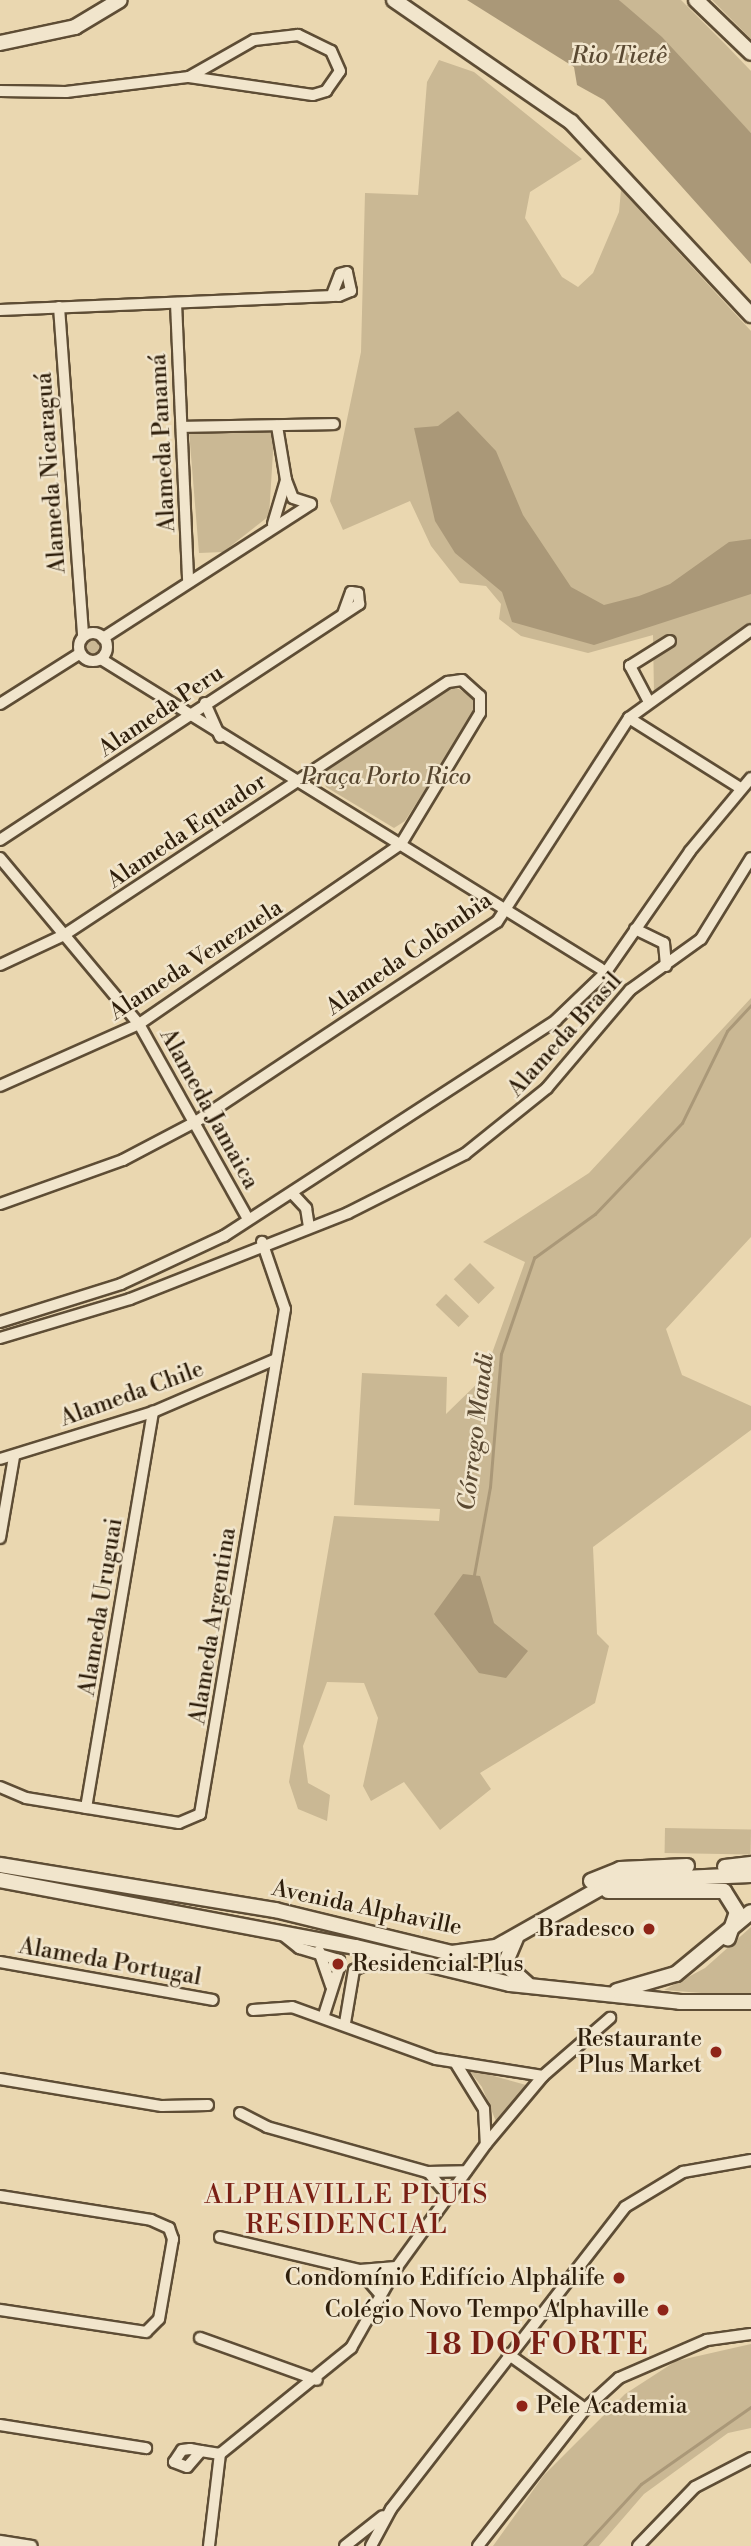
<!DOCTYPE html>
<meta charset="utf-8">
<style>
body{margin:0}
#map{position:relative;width:751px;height:2546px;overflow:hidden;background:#ead7b0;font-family:"Libre Bodoni",serif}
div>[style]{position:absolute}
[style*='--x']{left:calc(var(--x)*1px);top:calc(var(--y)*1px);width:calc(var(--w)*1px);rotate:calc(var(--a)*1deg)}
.green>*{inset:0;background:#cab894;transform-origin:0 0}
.round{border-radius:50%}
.water>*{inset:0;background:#aa9878}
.stream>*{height:2.5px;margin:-1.25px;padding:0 1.25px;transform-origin:1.25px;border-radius:1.25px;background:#aa9878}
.roads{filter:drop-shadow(2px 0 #5e4d35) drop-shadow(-2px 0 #5e4d35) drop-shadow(0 2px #5e4d35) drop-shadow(0 -2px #5e4d35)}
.street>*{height:10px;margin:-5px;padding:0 5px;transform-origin:5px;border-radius:5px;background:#f1e5cc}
.street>.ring{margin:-5px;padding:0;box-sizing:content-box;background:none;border:10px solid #f1e5cc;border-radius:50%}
.secondary>*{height:14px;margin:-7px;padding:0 7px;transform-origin:7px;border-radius:7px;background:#f1e5cc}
.dots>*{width:19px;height:19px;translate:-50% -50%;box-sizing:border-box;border:4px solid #f1e5cc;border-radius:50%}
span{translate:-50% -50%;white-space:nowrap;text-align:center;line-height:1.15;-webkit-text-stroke:5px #f1e5cc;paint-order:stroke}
.street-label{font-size:23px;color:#2f1f0c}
.park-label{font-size:23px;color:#56452e;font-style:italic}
.poi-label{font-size:23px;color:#2f1f0c}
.right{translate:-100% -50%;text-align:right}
.left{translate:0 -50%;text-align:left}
.water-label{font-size:24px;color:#5a4932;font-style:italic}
.quarter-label{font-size:26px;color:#7a1f14;letter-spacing:2px}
.district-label{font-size:30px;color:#7a1f14;font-weight:700;letter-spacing:2px}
</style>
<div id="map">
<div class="green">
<div style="clip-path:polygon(619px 0,681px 0,725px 44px,751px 71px,751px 133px)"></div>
<div style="clip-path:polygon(712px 0,751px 0,751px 39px)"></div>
<div style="clip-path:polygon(439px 60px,474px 72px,582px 159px,530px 192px,525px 218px,562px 277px,578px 287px,593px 273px,619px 212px,621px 190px,751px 331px,751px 627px,654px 694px,653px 635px,588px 653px,521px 636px,499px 619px,501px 604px,486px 586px,460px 583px,431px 546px,410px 501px,343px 530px,330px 501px,361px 352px,365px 193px,418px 195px,427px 82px)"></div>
<div style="clip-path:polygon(266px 429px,274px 436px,269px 516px,223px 552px,199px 553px,189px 431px)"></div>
<div class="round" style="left:82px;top:637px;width:20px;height:20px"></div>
<div style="clip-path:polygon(452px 685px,477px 700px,476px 710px,405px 821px,394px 828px,326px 787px,322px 776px,331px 766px)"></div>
<div style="clip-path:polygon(751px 998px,751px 1237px,666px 1329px,682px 1375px,751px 1406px,751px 1430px,593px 1547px,597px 1634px,609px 1646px,595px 1703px,480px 1773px,491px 1789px,440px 1830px,404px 1782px,371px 1801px,363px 1786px,378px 1718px,364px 1683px,327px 1682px,303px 1746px,308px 1783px,330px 1795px,327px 1821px,298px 1809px,289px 1782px,334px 1516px,439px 1521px,440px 1509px,354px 1505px,362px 1373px,447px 1377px,446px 1414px,483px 1378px,525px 1262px,483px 1242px,589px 1173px)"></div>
<div style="left:470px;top:1263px;width:35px;height:23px;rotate:45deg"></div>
<div style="left:446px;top:1294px;width:32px;height:15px;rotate:44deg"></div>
<div style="left:665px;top:1828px;width:86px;height:25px;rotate:1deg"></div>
<div style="clip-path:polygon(751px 1927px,751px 1997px,664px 1990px,705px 1968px)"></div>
<div style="clip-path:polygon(468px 2069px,526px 2085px,497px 2124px,482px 2087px)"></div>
<div style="clip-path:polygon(751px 2344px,751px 2428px,728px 2433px,644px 2494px,599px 2546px,493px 2546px,544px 2475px,625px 2394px,676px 2361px)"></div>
</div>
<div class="water">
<div style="clip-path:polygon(467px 0,619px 0,662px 37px,751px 133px,751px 264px,604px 100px,577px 85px,574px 67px)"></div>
<div style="clip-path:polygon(458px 411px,496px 451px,523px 515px,571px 587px,604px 605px,639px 596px,670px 584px,729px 542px,751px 539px,751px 594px,594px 645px,512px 622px,502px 592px,455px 553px,435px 521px,414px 428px,438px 426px)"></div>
<div style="clip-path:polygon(463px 1574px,480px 1576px,494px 1623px,528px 1651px,506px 1678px,479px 1673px,434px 1614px)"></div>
</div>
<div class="stream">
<div style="--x:474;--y:1575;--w:89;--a:-79.7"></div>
<div style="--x:490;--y:1487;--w:133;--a:-85.3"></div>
<div style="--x:501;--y:1354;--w:102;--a:-71"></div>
<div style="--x:534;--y:1258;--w:75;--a:-35.8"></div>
<div style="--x:595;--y:1214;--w:126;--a:-46.3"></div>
<div style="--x:682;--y:1123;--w:102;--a:-63.9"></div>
<div style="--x:727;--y:1031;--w:35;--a:-47"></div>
<div style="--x:584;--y:2546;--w:84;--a:-47.4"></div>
<div style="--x:641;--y:2484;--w:134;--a:-35"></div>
</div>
<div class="roads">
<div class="street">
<div style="--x:0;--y:91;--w:66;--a:0.9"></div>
<div style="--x:66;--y:92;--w:124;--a:-7"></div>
<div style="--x:189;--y:77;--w:125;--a:8.3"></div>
<div style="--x:313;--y:95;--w:14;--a:-17"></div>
<div style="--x:326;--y:91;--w:24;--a:-55"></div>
<div style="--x:340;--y:71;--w:22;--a:-114"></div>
<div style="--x:331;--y:51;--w:37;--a:-154"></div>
<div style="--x:298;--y:35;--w:44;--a:173.5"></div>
<div style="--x:254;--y:40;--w:75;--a:150.4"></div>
<div style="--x:176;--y:303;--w:278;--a:87.5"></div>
<div style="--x:59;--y:307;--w:330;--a:85.8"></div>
<div style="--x:0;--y:310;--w:339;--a:-2.4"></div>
<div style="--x:339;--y:296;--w:13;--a:-23"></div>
<div style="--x:351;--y:291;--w:19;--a:-102"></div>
<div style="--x:347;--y:272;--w:7;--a:164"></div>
<div style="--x:340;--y:274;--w:22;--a:111"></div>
<div style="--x:182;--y:427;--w:152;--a:-1.1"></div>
<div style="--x:286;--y:480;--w:19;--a:69"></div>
<div style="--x:293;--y:498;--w:19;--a:18"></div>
<div style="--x:273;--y:524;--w:46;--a:-73.5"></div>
<div style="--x:286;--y:480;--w:55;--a:-99.5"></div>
<div class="ring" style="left:79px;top:633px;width:18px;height:18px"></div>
<div style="--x:103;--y:638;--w:247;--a:-32.8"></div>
<div style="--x:101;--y:659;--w:594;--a:31.79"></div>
<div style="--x:649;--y:702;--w:41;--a:-117.8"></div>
<div style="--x:630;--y:666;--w:47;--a:-32"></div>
<div style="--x:205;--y:703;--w:37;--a:66"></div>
<div style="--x:0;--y:704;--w:93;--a:-32.3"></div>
<div style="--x:629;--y:718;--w:131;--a:32.2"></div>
<div style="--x:0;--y:840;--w:430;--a:-33.3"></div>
<div style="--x:359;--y:604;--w:11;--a:-95"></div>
<div style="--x:358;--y:593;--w:7;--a:-172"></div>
<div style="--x:351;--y:592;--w:23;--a:110"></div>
<div style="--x:0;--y:858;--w:217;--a:50.1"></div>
<div style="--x:139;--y:1024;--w:223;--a:60.8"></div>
<div style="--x:635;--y:929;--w:32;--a:26"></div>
<div style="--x:664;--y:943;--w:23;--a:85"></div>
<div style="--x:0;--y:965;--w:71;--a:-25.1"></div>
<div style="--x:64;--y:935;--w:460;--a:-33.4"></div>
<div style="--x:448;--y:682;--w:14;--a:-8"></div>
<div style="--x:462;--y:680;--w:24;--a:42"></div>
<div style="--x:480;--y:696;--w:17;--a:90"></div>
<div style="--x:480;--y:713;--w:153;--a:121.1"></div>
<div style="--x:401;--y:844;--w:318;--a:145.5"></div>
<div style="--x:139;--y:1024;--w:152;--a:156"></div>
<div style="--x:292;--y:1193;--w:21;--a:47"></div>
<div style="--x:306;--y:1208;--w:18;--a:81"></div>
<div style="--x:0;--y:1204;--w:131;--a:-19.7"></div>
<div style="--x:123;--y:1160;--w:84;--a:-27.8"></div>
<div style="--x:197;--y:1121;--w:360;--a:-33.6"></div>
<div style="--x:497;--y:922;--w:243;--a:-57.1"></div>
<div style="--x:629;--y:718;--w:150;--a:-35.8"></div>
<div style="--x:0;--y:1322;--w:127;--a:-17.4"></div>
<div style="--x:121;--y:1284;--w:114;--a:-25"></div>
<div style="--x:224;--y:1236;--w:396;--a:-33"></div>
<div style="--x:556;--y:1020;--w:69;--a:-43.8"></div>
<div style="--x:606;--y:972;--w:147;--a:-55.2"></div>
<div style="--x:690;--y:851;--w:95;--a:-50.1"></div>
<div style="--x:0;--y:1338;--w:136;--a:-16.7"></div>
<div style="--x:130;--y:1299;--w:234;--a:-21.5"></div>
<div style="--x:348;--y:1213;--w:131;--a:-26.8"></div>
<div style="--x:465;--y:1154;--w:105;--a:-38.8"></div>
<div style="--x:547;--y:1088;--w:128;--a:-49.7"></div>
<div style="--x:630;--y:990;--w:87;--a:-35.7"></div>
<div style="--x:701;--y:939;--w:95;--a:-58.3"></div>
<div style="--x:0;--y:1459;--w:160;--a:-17.1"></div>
<div style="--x:153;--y:1412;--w:134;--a:-23.3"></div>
<div style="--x:0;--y:1538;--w:82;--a:-80.2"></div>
<div style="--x:0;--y:1787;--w:28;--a:23"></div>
<div style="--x:26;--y:1798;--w:155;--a:9.3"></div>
<div style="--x:179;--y:1823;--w:23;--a:-23"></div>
<div style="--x:200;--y:1814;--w:512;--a:-80.45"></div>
<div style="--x:285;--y:1309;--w:71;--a:-108.9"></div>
<div style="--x:86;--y:1808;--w:402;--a:-80.4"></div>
<div style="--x:283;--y:1935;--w:21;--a:39"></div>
<div style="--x:299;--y:1948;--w:42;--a:16.7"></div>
<div style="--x:319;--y:1951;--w:37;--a:71"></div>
<div style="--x:0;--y:1962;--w:216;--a:10.1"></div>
<div style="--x:253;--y:2010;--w:39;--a:-4"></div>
<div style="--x:292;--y:2007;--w:153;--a:19.9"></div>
<div style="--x:436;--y:2059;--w:108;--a:9"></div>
<div style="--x:324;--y:2015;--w:49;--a:-72.3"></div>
<div style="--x:345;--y:2023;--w:54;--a:-80.4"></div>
<div style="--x:354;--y:1970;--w:35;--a:-25"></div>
<div style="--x:455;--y:2062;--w:55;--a:58.3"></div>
<div style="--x:484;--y:2109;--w:34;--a:87"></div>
<div style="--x:0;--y:2079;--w:164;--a:9.5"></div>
<div style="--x:162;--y:2106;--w:46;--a:-1.2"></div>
<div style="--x:240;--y:2113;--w:30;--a:27"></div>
<div style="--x:267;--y:2127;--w:166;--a:15.7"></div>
<div style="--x:427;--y:2172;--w:39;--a:-1"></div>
<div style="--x:430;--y:2174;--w:30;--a:50"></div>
<div style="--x:0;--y:2196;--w:153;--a:9"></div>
<div style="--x:151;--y:2220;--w:20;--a:24"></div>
<div style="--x:169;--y:2228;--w:12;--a:70"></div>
<div style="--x:173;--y:2239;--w:81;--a:99.9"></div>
<div style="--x:159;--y:2319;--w:18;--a:135"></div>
<div style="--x:146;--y:2332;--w:148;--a:-171.4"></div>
<div style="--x:220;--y:2237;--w:144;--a:13.3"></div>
<div style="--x:360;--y:2270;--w:36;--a:-5"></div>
<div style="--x:360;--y:2271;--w:32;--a:49"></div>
<div style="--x:200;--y:2338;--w:124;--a:19.7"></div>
<div style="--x:508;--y:2354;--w:95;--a:35.5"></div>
<div style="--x:0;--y:2425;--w:148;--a:9"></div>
<div style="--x:201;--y:2451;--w:21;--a:131"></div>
<div style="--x:187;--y:2467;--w:14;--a:-159"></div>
<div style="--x:174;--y:2462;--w:14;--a:-56"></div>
<div style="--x:182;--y:2450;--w:8;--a:-7"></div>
<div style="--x:190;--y:2449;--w:11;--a:10"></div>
<div style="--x:201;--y:2451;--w:19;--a:9"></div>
<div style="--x:0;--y:2541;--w:32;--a:9"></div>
<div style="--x:209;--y:2546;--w:93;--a:-83.2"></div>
<div style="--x:220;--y:2454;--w:169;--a:-39"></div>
<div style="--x:351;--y:2348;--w:93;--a:-60.4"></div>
<div style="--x:397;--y:2267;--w:152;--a:-54.1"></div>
<div style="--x:486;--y:2144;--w:89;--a:-50"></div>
<div style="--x:543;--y:2076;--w:89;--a:-40.9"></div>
<div style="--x:345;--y:2546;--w:48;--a:-38.3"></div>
<div style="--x:371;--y:2546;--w:42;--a:-61.6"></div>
<div style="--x:391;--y:2509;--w:382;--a:-52.2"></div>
<div style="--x:625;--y:2207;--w:68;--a:-31.1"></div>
<div style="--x:683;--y:2172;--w:69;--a:-10"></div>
<div style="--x:478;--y:2546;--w:174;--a:-52"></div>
<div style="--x:585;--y:2409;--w:46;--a:-42.4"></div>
<div style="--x:619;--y:2378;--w:96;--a:-23.4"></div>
<div style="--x:707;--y:2340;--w:44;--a:-7.8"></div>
<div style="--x:638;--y:2546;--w:82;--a:-46"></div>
<div style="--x:695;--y:2487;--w:63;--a:-27.4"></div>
</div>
<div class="secondary">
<div style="--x:394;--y:0;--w:215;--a:34.6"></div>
<div style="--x:571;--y:122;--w:264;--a:47"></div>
<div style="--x:696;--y:0;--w:76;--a:43.9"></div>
<div style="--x:0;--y:43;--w:77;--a:-12"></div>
<div style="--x:75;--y:27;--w:52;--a:-31"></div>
<div style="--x:0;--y:1865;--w:279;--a:9.3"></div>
<div style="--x:275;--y:1910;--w:182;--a:13.7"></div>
<div style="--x:452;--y:1953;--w:44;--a:-7.8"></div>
<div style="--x:496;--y:1947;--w:134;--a:-29.4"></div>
<div style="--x:613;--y:1881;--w:138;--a:-2.5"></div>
<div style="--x:725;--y:1867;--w:26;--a:-7"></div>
<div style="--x:0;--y:1880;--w:362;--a:10.7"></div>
<div style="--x:356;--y:1947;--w:158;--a:13.5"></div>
<div style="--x:510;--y:1984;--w:171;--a:6"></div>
<div style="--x:680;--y:2002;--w:71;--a:0"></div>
<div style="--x:591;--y:1881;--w:31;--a:-22"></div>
<div style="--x:620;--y:1869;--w:67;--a:-2.6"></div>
<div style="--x:608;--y:1891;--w:116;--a:0"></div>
<div style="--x:724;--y:1891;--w:25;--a:58"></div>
<div style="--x:737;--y:1912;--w:28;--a:109"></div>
<div style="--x:516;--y:1938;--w:28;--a:113"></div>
<div style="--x:505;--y:1964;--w:30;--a:42"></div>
<div style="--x:617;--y:1991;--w:61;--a:-16.1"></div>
<div style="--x:676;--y:1974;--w:97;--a:-39.6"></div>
</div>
</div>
<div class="dots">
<div style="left:649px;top:1929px;background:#8f2418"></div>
<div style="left:338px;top:1964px;background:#8f2418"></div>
<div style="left:716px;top:2052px;background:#8f2418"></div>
<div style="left:619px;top:2278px;background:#8f2418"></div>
<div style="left:663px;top:2310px;background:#8f2418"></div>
<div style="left:522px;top:2406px;background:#8f2418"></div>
</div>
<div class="street-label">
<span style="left:163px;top:443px;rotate:-93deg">Alameda Panamá</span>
<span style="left:51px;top:473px;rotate:-94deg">Alameda Nicaraguá</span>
<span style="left:161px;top:711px;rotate:-34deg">Alameda Peru</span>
<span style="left:187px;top:831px;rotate:-34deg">Alameda Equador</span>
<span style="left:409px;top:954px;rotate:-35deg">Alameda Colômbia</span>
<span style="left:196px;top:960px;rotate:-33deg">Alameda Venezuela</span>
<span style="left:565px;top:1035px;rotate:-48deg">Alameda Brasil</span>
<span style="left:209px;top:1109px;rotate:61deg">Alameda Jamaica</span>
<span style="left:132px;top:1394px;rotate:-20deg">Alameda Chile</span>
<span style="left:101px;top:1607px;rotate:-81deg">Alameda Uruguai</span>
<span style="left:213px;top:1626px;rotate:-81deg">Alameda Argentina</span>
<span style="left:367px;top:1908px;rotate:12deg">Avenida Alphaville</span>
<span style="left:110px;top:1962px;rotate:10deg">Alameda Portugal</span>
</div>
<div class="park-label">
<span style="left:386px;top:777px">Praça Porto Rico</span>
</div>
<div class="poi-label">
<span class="right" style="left:635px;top:1929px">Bradesco</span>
<span class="left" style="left:352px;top:1964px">Residencial Plus</span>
<span class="right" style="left:702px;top:2052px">Restaurante<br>Plus Market</span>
<span class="right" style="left:605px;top:2278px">Condomínio Edifício Alphalife</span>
<span class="right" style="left:649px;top:2310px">Colégio Novo Tempo Alphaville</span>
<span class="left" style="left:536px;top:2406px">Pele Academia</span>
</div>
<div class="water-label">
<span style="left:619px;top:57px">Rio Tietê</span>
<span style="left:477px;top:1432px;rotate:-83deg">Córrego Mandi</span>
</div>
<div class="quarter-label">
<span style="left:347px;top:2211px">ALPHAVILLE PLUIS<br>RESIDENCIAL</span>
</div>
<div class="district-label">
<span style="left:538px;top:2345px">18 DO FORTE</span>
</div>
</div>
